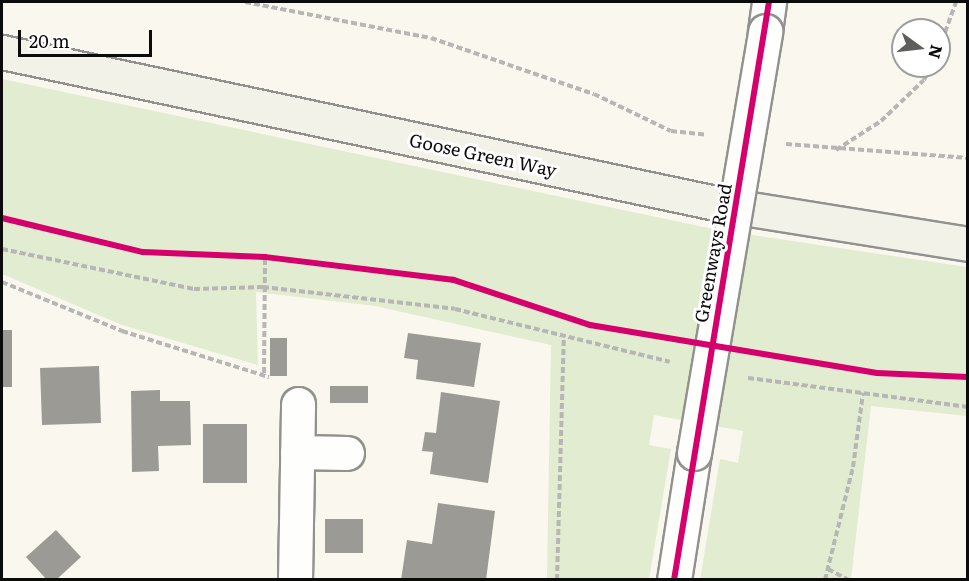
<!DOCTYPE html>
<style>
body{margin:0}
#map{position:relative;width:969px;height:581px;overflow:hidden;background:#f9f7ee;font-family:Literata,serif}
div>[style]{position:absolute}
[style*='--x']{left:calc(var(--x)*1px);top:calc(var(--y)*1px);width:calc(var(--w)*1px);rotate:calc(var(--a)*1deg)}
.green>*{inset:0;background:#e1ecd0}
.building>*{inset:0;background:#9c9a94;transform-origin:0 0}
.path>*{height:4px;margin-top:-2px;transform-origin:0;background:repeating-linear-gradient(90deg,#b7b6b5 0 6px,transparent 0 9px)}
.roads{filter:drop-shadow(2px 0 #92918d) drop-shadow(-2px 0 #92918d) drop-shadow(0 2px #92918d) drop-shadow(0 -2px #92918d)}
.minor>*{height:33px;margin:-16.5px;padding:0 16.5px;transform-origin:16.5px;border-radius:16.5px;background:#fefefc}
.secondary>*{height:33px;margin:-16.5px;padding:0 16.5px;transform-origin:16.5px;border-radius:16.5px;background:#f3f2e8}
.bridges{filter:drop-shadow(2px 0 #92918d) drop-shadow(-2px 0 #92918d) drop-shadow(0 2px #92918d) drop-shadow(0 -2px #92918d)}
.minor-bridge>*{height:33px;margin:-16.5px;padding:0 16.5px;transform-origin:16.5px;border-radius:16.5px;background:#fefefc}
.cycleway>*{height:6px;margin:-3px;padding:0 3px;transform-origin:3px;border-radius:3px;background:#d6006c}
span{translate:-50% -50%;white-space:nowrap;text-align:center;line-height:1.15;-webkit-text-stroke:6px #fff;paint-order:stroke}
.street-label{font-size:18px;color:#0b0b0b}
.frame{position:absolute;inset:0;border:3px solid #0b0b0b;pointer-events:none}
.north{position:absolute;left:891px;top:18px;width:60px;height:60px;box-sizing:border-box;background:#fff;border:2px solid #9d9d9d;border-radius:50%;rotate:105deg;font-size:16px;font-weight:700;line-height:24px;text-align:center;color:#0b0b0b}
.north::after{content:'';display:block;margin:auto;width:21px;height:27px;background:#5e5e5a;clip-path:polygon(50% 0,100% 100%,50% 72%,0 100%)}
.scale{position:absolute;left:18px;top:30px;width:134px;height:27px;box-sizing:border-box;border:3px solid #0b0b0b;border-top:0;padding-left:8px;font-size:18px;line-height:21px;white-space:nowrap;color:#0b0b0b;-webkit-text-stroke:4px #fff;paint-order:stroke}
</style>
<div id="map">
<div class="green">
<div style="clip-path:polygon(2px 79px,718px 230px,967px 267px,967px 416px,871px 406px,851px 579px,700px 580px,720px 459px,738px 463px,743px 431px,654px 415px,649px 445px,671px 449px,649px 579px,547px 579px,551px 345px,375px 306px,256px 292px,258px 365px,122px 325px,2px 274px)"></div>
</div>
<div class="building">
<div style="left:2px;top:330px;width:10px;height:57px"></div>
<div style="clip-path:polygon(408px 333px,481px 343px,474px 387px,416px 379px,418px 360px,404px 358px)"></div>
<div style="left:270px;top:338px;width:17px;height:38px"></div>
<div style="left:99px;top:366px;width:57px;height:59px;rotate:88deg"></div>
<div style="left:330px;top:386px;width:38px;height:17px"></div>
<div style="clip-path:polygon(160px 390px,160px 401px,190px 401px,191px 445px,158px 446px,159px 471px,132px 472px,131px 391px)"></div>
<div style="clip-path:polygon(441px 392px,500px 401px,488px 483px,430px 474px,433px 452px,422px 451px,425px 432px,436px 433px)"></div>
<div style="left:203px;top:424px;width:44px;height:59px"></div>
<div style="clip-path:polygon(438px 503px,495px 511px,486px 580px,401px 580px,407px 540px,432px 544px)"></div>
<div style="left:325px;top:519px;width:38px;height:34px"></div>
<div style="clip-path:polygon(56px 530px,81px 557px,56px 580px,47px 580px,26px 557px)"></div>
</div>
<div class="path">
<div style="--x:245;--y:2;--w:189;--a:11"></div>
<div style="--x:431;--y:38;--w:172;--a:19"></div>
<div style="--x:594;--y:94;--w:85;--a:25.7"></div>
<div style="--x:671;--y:131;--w:36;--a:6"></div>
<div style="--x:939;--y:49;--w:50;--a:-70.1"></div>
<div style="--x:786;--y:144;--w:183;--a:4.4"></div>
<div style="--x:836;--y:150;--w:54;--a:-32.8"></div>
<div style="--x:881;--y:121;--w:59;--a:-43.6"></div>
<div style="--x:924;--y:80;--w:16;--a:-63"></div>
<div style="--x:2;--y:249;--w:196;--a:11.8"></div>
<div style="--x:194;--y:289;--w:69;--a:-1.7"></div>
<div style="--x:263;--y:287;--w:193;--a:6.5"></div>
<div style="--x:455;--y:309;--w:221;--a:13.8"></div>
<div style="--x:2;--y:282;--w:130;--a:22.2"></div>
<div style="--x:122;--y:331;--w:154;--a:17.4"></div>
<div style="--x:264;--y:373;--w:116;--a:-89.5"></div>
<div style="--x:748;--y:378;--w:222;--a:7.5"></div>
<div style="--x:828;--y:569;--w:24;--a:28"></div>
<div style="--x:557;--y:580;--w:244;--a:-88.4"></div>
<div style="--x:825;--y:580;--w:116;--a:-76.1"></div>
<div style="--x:853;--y:467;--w:75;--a:-82.3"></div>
</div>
<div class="roads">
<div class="minor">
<div style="--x:765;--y:31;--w:29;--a:-82"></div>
<div style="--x:297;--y:452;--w:50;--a:1.1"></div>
<div style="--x:295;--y:580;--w:176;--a:-89"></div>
<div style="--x:674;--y:580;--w:129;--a:-81.1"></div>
</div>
<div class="secondary">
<div style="--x:2;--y:52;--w:739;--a:11.95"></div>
<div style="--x:725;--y:205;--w:246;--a:9.1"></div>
</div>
</div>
<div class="bridges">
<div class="minor-bridge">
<div style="--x:694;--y:453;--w:428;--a:-80.4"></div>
</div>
</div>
<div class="cycleway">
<div style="--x:2;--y:218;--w:145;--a:13.6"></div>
<div style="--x:143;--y:252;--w:122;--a:2.3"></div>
<div style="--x:265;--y:257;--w:190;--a:6.9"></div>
<div style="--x:454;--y:280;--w:143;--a:18.3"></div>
<div style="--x:590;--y:325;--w:291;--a:9.5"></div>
<div style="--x:877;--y:373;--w:91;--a:2.5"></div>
<div style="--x:674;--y:580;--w:586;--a:-80.67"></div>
</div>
<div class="street-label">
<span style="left:483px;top:155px;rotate:12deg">Goose Green Way</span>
<span style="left:713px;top:253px;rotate:-80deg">Greenways Road</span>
</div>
<div class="frame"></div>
<div class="north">N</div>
<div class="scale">20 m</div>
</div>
